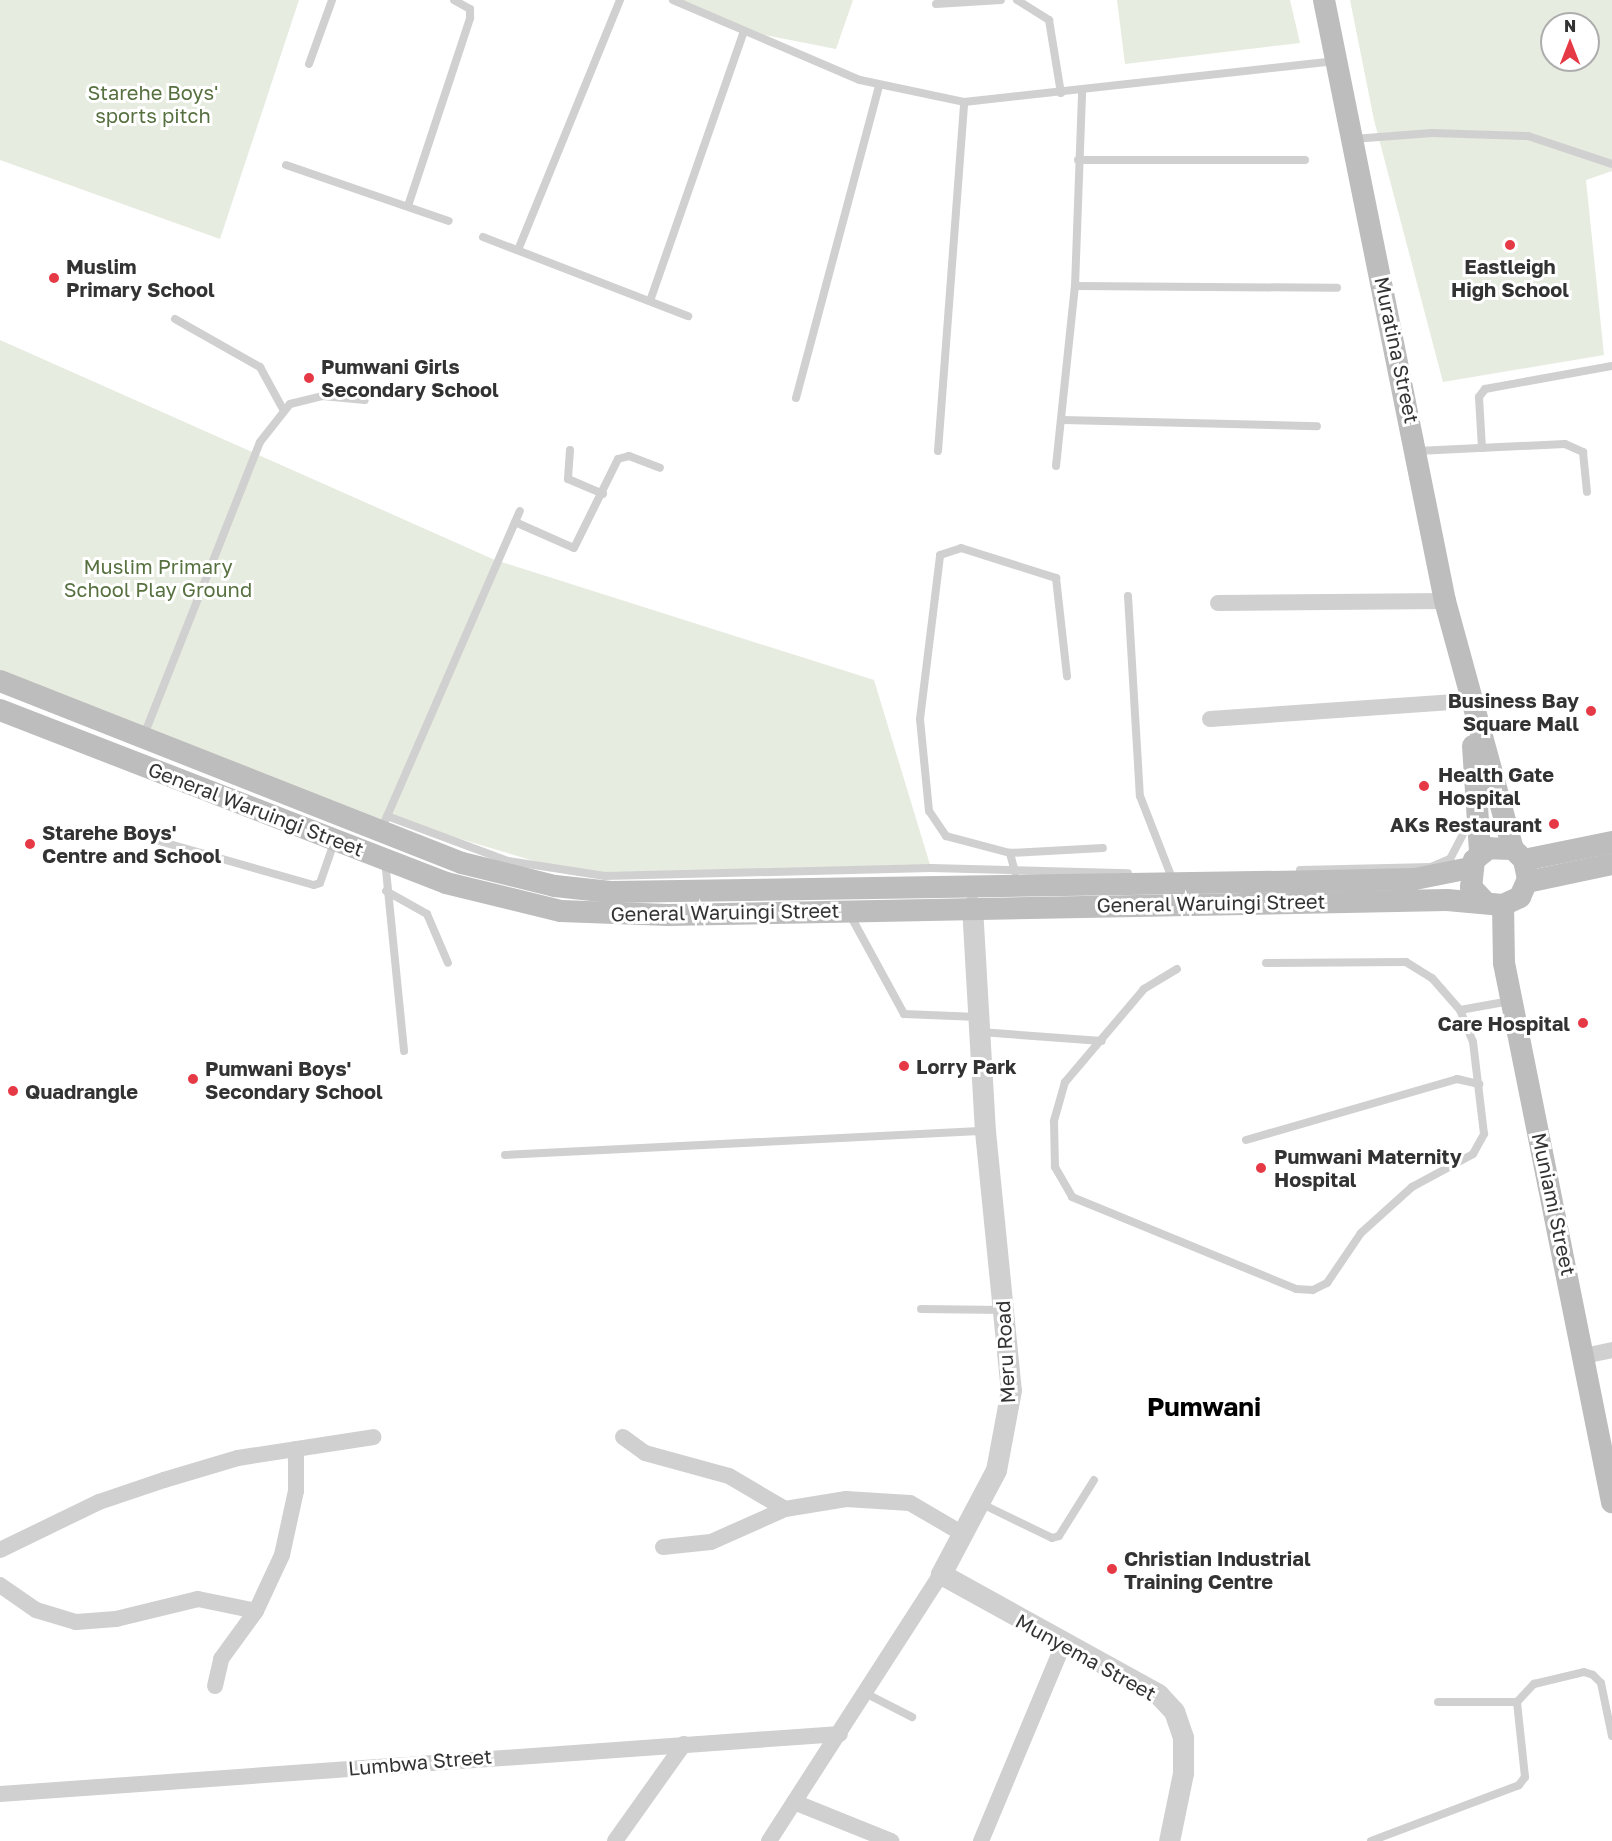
<!DOCTYPE html>
<style>
body{margin:0}
#map{position:relative;width:1612px;height:1841px;overflow:hidden;background:#fff;font-family:"Golos Text",sans-serif}
div>[style]{position:absolute}
[style*='--x']{left:calc(var(--x)*1px);top:calc(var(--y)*1px);width:calc(var(--w)*1px);rotate:calc(var(--a)*1deg)}
.green>*{inset:0;background:#e6ecdf}
.service>*{height:8px;margin:-4px;padding:0 4px;transform-origin:4px;border-radius:4px;background:#d0d0d0}
.minor>*{height:16px;margin:-8px;padding:0 8px;transform-origin:8px;border-radius:8px;background:#d0d0d0}
.tertiary>*{height:21px;margin:-10.5px;padding:0 10.5px;transform-origin:10.5px;border-radius:10.5px;background:#d0d0d0}
.secondary>*{height:22px;margin:-11px;padding:0 11px;transform-origin:11px;border-radius:11px;background:#bdbdbd}
.dots>*{width:16px;height:16px;translate:-50% -50%;box-sizing:border-box;border:3px solid #fff;border-radius:50%}
span{translate:-50% -50%;white-space:nowrap;text-align:center;line-height:1.15;-webkit-text-stroke:6px #fff;paint-order:stroke}
.park-label{font-size:20px;color:#56703f}
.poi-label{font-size:20px;color:#333;font-weight:700}
.left{translate:0 -50%;text-align:left}
.right{translate:-100% -50%;text-align:right}
.street-label{font-size:20px;color:#333}
.district-label{font-size:26px;color:#000;font-weight:700}
.north{position:absolute;left:1540px;top:12px;width:60px;height:60px;box-sizing:border-box;background:#fff;border:2px solid #adadad;border-radius:50%;rotate:0deg;font-size:16px;font-weight:700;line-height:24px;text-align:center;color:#333}
.north::after{content:'';display:block;margin:auto;width:21px;height:27px;background:#e63946;clip-path:polygon(50% 0,100% 100%,50% 72%,0 100%)}
</style>
<div id="map">
<div class="green">
<div style="clip-path:polygon(0 0,299px 0,220px 239px,0 160px)"></div>
<div style="clip-path:polygon(671px 0,853px 0,836px 49px,744px 31px)"></div>
<div style="clip-path:polygon(1117px 0,1290px 0,1300px 43px,1125px 64px)"></div>
<div style="clip-path:polygon(evenodd,1350px 0,1612px 0,1612px 171px,1586px 180px,1604px 355px,1443px 382px,1374px 120px,1350px 0,1552px 24px,1588px 24px,1588px 60px,1552px 60px,1552px 24px)"></div>
<div style="clip-path:polygon(0 340px,495px 560px,874px 680px,931px 868px,574px 873px,387px 817px,382px 828px,0 681px)"></div>
</div>
<div class="service">
<div style="--x:673;--y:0;--w:203;--a:23.2"></div>
<div style="--x:860;--y:80;--w:106;--a:11.9"></div>
<div style="--x:964;--y:102;--w:374;--a:-6.3"></div>
<div style="--x:1017;--y:0;--w:38;--a:32"></div>
<div style="--x:1049;--y:20;--w:74;--a:80.7"></div>
<div style="--x:936;--y:4;--w:65;--a:-3.5"></div>
<div style="--x:309;--y:64;--w:68;--a:-70.2"></div>
<div style="--x:1353;--y:139;--w:79;--a:-4.3"></div>
<div style="--x:1432;--y:133;--w:96;--a:1.8"></div>
<div style="--x:1528;--y:136;--w:89;--a:18.4"></div>
<div style="--x:1078;--y:160;--w:227;--a:0"></div>
<div style="--x:286;--y:165;--w:172;--a:19"></div>
<div style="--x:408;--y:206;--w:198;--a:-71.7"></div>
<div style="--x:470;--y:18;--w:9;--a:-90"></div>
<div style="--x:470;--y:9;--w:18;--a:-151"></div>
<div style="--x:483;--y:237;--w:220;--a:21.1"></div>
<div style="--x:518;--y:250;--w:270;--a:-67.8"></div>
<div style="--x:1075;--y:286;--w:262;--a:0.4"></div>
<div style="--x:650;--y:301;--w:286;--a:-70.8"></div>
<div style="--x:175;--y:319;--w:98;--a:29.5"></div>
<div style="--x:260;--y:367;--w:50;--a:61.4"></div>
<div style="--x:796;--y:398;--w:324;--a:-75.1"></div>
<div style="--x:1063;--y:420;--w:254;--a:1.4"></div>
<div style="--x:1482;--y:448;--w:51;--a:-93.4"></div>
<div style="--x:1479;--y:397;--w:10;--a:-53"></div>
<div style="--x:1485;--y:389;--w:129;--a:-10.3"></div>
<div style="--x:570;--y:450;--w:29;--a:94"></div>
<div style="--x:568;--y:479;--w:38;--a:23"></div>
<div style="--x:938;--y:451;--w:350;--a:-85.7"></div>
<div style="--x:1417;--y:451;--w:148;--a:-2.7"></div>
<div style="--x:1565;--y:444;--w:20;--a:24"></div>
<div style="--x:1583;--y:452;--w:40;--a:84.3"></div>
<div style="--x:1056;--y:466;--w:181;--a:-84"></div>
<div style="--x:1075;--y:286;--w:195;--a:-87.9"></div>
<div style="--x:515;--y:522;--w:64;--a:23.8"></div>
<div style="--x:574;--y:548;--w:99;--a:-63.7"></div>
<div style="--x:618;--y:459;--w:11;--a:-15"></div>
<div style="--x:629;--y:456;--w:33;--a:21"></div>
<div style="--x:1128;--y:596;--w:200;--a:86.6"></div>
<div style="--x:1140;--y:796;--w:83;--a:68.7"></div>
<div style="--x:144;--y:735;--w:315;--a:-68.4"></div>
<div style="--x:260;--y:442;--w:48;--a:-51.7"></div>
<div style="--x:290;--y:404;--w:33;--a:-14"></div>
<div style="--x:322;--y:396;--w:43;--a:5.3"></div>
<div style="--x:387;--y:816;--w:129;--a:20.4"></div>
<div style="--x:508;--y:861;--w:98;--a:8.8"></div>
<div style="--x:605;--y:876;--w:326;--a:-1.4"></div>
<div style="--x:931;--y:868;--w:197;--a:1.5"></div>
<div style="--x:385;--y:821;--w:338;--a:-66.5"></div>
<div style="--x:152;--y:839;--w:168;--a:15.9"></div>
<div style="--x:314;--y:885;--w:6;--a:-18"></div>
<div style="--x:320;--y:883;--w:46;--a:-70.8"></div>
<div style="--x:1010;--y:853;--w:93;--a:-3.1"></div>
<div style="--x:385;--y:860;--w:192;--a:84.3"></div>
<div style="--x:1300;--y:870;--w:131;--a:-1.3"></div>
<div style="--x:1431;--y:867;--w:21;--a:-23"></div>
<div style="--x:1450;--y:859;--w:45;--a:-62.3"></div>
<div style="--x:1015;--y:872;--w:20;--a:-105"></div>
<div style="--x:1010;--y:853;--w:66;--a:-165.1"></div>
<div style="--x:946;--y:836;--w:30;--a:-124"></div>
<div style="--x:929;--y:811;--w:92;--a:-95.6"></div>
<div style="--x:920;--y:719;--w:165;--a:-83"></div>
<div style="--x:940;--y:555;--w:22;--a:-18"></div>
<div style="--x:961;--y:548;--w:100;--a:17.5"></div>
<div style="--x:1056;--y:578;--w:99;--a:83.6"></div>
<div style="--x:386;--y:891;--w:47;--a:29.3"></div>
<div style="--x:427;--y:914;--w:53;--a:66.8"></div>
<div style="--x:849;--y:913;--w:115;--a:61.4"></div>
<div style="--x:904;--y:1014;--w:74;--a:2.3"></div>
<div style="--x:1266;--y:963;--w:140;--a:-0.4"></div>
<div style="--x:1406;--y:962;--w:31;--a:32"></div>
<div style="--x:1432;--y:978;--w:43;--a:48.8"></div>
<div style="--x:1177;--y:969;--w:39;--a:149"></div>
<div style="--x:1144;--y:989;--w:122;--a:130.3"></div>
<div style="--x:1065;--y:1082;--w:41;--a:105.8"></div>
<div style="--x:1054;--y:1121;--w:46;--a:88.8"></div>
<div style="--x:1055;--y:1167;--w:34;--a:60"></div>
<div style="--x:1072;--y:1197;--w:242;--a:22.3"></div>
<div style="--x:1296;--y:1289;--w:17;--a:3"></div>
<div style="--x:1313;--y:1290;--w:16;--a:-27"></div>
<div style="--x:1327;--y:1283;--w:60;--a:-55.8"></div>
<div style="--x:1361;--y:1233;--w:69;--a:-42"></div>
<div style="--x:1412;--y:1187;--w:69;--a:-28.4"></div>
<div style="--x:1473;--y:1154;--w:23;--a:-61"></div>
<div style="--x:1484;--y:1134;--w:93;--a:-96.8"></div>
<div style="--x:1473;--y:1042;--w:35;--a:-112"></div>
<div style="--x:1460;--y:1010;--w:51;--a:-10.2"></div>
<div style="--x:980;--y:1032;--w:122;--a:4.2"></div>
<div style="--x:1246;--y:1140;--w:220;--a:-16.1"></div>
<div style="--x:1457;--y:1079;--w:23;--a:13"></div>
<div style="--x:505;--y:1155;--w:480;--a:-2.9"></div>
<div style="--x:921;--y:1309;--w:82;--a:0.7"></div>
<div style="--x:980;--y:1503;--w:80;--a:25.9"></div>
<div style="--x:1052;--y:1538;--w:7;--a:-16"></div>
<div style="--x:1059;--y:1536;--w:66;--a:-58"></div>
<div style="--x:865;--y:1693;--w:53;--a:27.1"></div>
<div style="--x:1517;--y:1702;--w:25;--a:-47"></div>
<div style="--x:1534;--y:1684;--w:51;--a:-13.5"></div>
<div style="--x:1584;--y:1672;--w:9;--a:18"></div>
<div style="--x:1593;--y:1675;--w:11;--a:45"></div>
<div style="--x:1601;--y:1683;--w:54;--a:78.3"></div>
<div style="--x:1371;--y:1841;--w:158;--a:-20.7"></div>
<div style="--x:1519;--y:1785;--w:10;--a:-53"></div>
<div style="--x:1525;--y:1777;--w:75;--a:-96.1"></div>
<div style="--x:1517;--y:1702;--w:79;--a:180"></div>
</div>
<div class="minor">
<div style="--x:1218;--y:603;--w:227;--a:-0.5"></div>
<div style="--x:1210;--y:719;--w:260;--a:-4"></div>
<div style="--x:1584;--y:1356;--w:29;--a:-12"></div>
<div style="--x:623;--y:1437;--w:27;--a:36"></div>
<div style="--x:645;--y:1453;--w:87;--a:15.3"></div>
<div style="--x:729;--y:1476;--w:65;--a:30.5"></div>
<div style="--x:663;--y:1547;--w:48;--a:-5.9"></div>
<div style="--x:711;--y:1542;--w:81;--a:-24"></div>
<div style="--x:785;--y:1509;--w:62;--a:-9.3"></div>
<div style="--x:846;--y:1499;--w:64;--a:3.6"></div>
<div style="--x:910;--y:1503;--w:61;--a:30.3"></div>
<div style="--x:0;--y:1550;--w:110;--a:-25.9"></div>
<div style="--x:99;--y:1502;--w:69;--a:-18.7"></div>
<div style="--x:164;--y:1480;--w:77;--a:-16.6"></div>
<div style="--x:238;--y:1458;--w:137;--a:-8.8"></div>
<div style="--x:0;--y:1585;--w:44;--a:34.8"></div>
<div style="--x:36;--y:1610;--w:42;--a:16.7"></div>
<div style="--x:76;--y:1622;--w:40;--a:-4.3"></div>
<div style="--x:116;--y:1619;--w:84;--a:-13.7"></div>
<div style="--x:198;--y:1599;--w:59;--a:11.7"></div>
<div style="--x:215;--y:1686;--w:28;--a:-77"></div>
<div style="--x:221;--y:1659;--w:59;--a:-53.9"></div>
<div style="--x:256;--y:1611;--w:62;--a:-65.1"></div>
<div style="--x:282;--y:1555;--w:66;--a:-77.7"></div>
<div style="--x:296;--y:1491;--w:42;--a:-90"></div>
<div style="--x:0;--y:1794;--w:842;--a:-4.09"></div>
<div style="--x:794;--y:1802;--w:105;--a:21.9"></div>
<div style="--x:615;--y:1841;--w:119;--a:-54.6"></div>
<div style="--x:769;--y:1841;--w:318;--a:-57.2"></div>
<div style="--x:981;--y:1841;--w:215;--a:-67.3"></div>
</div>
<div class="tertiary">
<div style="--x:972;--y:906;--w:225;--a:86.7"></div>
<div style="--x:985;--y:1131;--w:260;--a:84.3"></div>
<div style="--x:1011;--y:1390;--w:81;--a:100.6"></div>
<div style="--x:996;--y:1470;--w:118;--a:117.9"></div>
<div style="--x:941;--y:1574;--w:248;--a:28.9"></div>
<div style="--x:1158;--y:1694;--w:23;--a:47"></div>
<div style="--x:1174;--y:1711;--w:28;--a:71"></div>
<div style="--x:1183;--y:1737;--w:36;--a:90"></div>
<div style="--x:1183;--y:1773;--w:69;--a:101.6"></div>
</div>
<div class="secondary">
<div style="--x:1324;--y:0;--w:613;--a:78.62"></div>
<div style="--x:1445;--y:601;--w:257;--a:74.7"></div>
<div style="--x:0;--y:681;--w:497;--a:21.5"></div>
<div style="--x:462;--y:863;--w:96;--a:13.9"></div>
<div style="--x:555;--y:886;--w:56;--a:6.1"></div>
<div style="--x:611;--y:892;--w:715;--a:-0.88"></div>
<div style="--x:1326;--y:881;--w:89;--a:-1.3"></div>
<div style="--x:1415;--y:879;--w:56;--a:-11.3"></div>
<div style="--x:0;--y:710;--w:478;--a:21.2"></div>
<div style="--x:446;--y:883;--w:118;--a:13.7"></div>
<div style="--x:561;--y:911;--w:107;--a:2.1"></div>
<div style="--x:668;--y:915;--w:779;--a:-1.1"></div>
<div style="--x:1447;--y:900;--w:56;--a:5.1"></div>
<div style="--x:1503;--y:905;--w:19;--a:-25"></div>
<div style="--x:1520;--y:897;--w:20;--a:-66"></div>
<div style="--x:1528;--y:879;--w:19;--a:-102"></div>
<div style="--x:1524;--y:860;--w:16;--a:-135"></div>
<div style="--x:1513;--y:849;--w:24;--a:-178"></div>
<div style="--x:1489;--y:848;--w:19;--a:141"></div>
<div style="--x:1474;--y:860;--w:27;--a:96"></div>
<div style="--x:1471;--y:887;--w:22;--a:47"></div>
<div style="--x:1473;--y:746;--w:106;--a:86.2"></div>
<div style="--x:1524;--y:860;--w:90;--a:-11.6"></div>
<div style="--x:1527;--y:882;--w:87;--a:-12"></div>
<div style="--x:1503;--y:905;--w:58;--a:89"></div>
<div style="--x:1504;--y:963;--w:550;--a:78.67"></div>
</div>
<div class="dots">
<div style="left:1510px;top:245px;background:#e63946"></div>
<div style="left:54px;top:278px;background:#e63946"></div>
<div style="left:309px;top:378px;background:#e63946"></div>
<div style="left:1591px;top:711px;background:#e63946"></div>
<div style="left:1424px;top:786px;background:#e63946"></div>
<div style="left:1554px;top:824px;background:#e63946"></div>
<div style="left:30px;top:844px;background:#e63946"></div>
<div style="left:1583px;top:1023px;background:#e63946"></div>
<div style="left:904px;top:1066px;background:#e63946"></div>
<div style="left:193px;top:1079px;background:#e63946"></div>
<div style="left:13px;top:1091px;background:#e63946"></div>
<div style="left:1261px;top:1168px;background:#e63946"></div>
<div style="left:1112px;top:1569px;background:#e63946"></div>
</div>
<div class="park-label">
<span style="left:153px;top:104px">Starehe Boys'<br>sports pitch</span>
<span style="left:158px;top:578px">Muslim Primary<br>School Play Ground</span>
</div>
<div class="poi-label">
<span class="left" style="left:66px;top:278px">Muslim<br>Primary School</span>
<span style="left:1510px;top:278px">Eastleigh<br>High School</span>
<span class="left" style="left:321px;top:378px">Pumwani Girls<br>Secondary School</span>
<span class="right" style="left:1579px;top:712px">Business Bay<br>Square Mall</span>
<span class="left" style="left:1438px;top:786px">Health Gate<br>Hospital</span>
<span class="right" style="left:1542px;top:824px">AKs Restaurant</span>
<span class="left" style="left:42px;top:844px">Starehe Boys'<br>Centre and School</span>
<span class="right" style="left:1570px;top:1023px">Care Hospital</span>
<span class="left" style="left:916px;top:1066px">Lorry Park</span>
<span class="left" style="left:205px;top:1080px">Pumwani Boys'<br>Secondary School</span>
<span class="left" style="left:25px;top:1091px">Quadrangle</span>
<span class="left" style="left:1274px;top:1168px">Pumwani Maternity<br>Hospital</span>
<span class="left" style="left:1124px;top:1570px">Christian Industrial<br>Training Centre</span>
</div>
<div class="street-label">
<span style="left:1397px;top:350px;rotate:78deg">Muratina Street</span>
<span style="left:256px;top:809px;rotate:21deg">General Waruingi Street</span>
<span style="left:1211px;top:903px;rotate:-1deg">General Waruingi Street</span>
<span style="left:725px;top:912px;rotate:-1deg">General Waruingi Street</span>
<span style="left:1554px;top:1204px;rotate:78deg">Muniami Street</span>
<span style="left:1005px;top:1352px;rotate:-93deg">Meru Road</span>
<span style="left:1086px;top:1657px;rotate:29deg">Munyema Street</span>
<span style="left:420px;top:1762px;rotate:-5deg">Lumbwa Street</span>
</div>
<div class="district-label">
<span style="left:1204px;top:1407px">Pumwani</span>
</div>
<div class="north">N</div>
</div>
